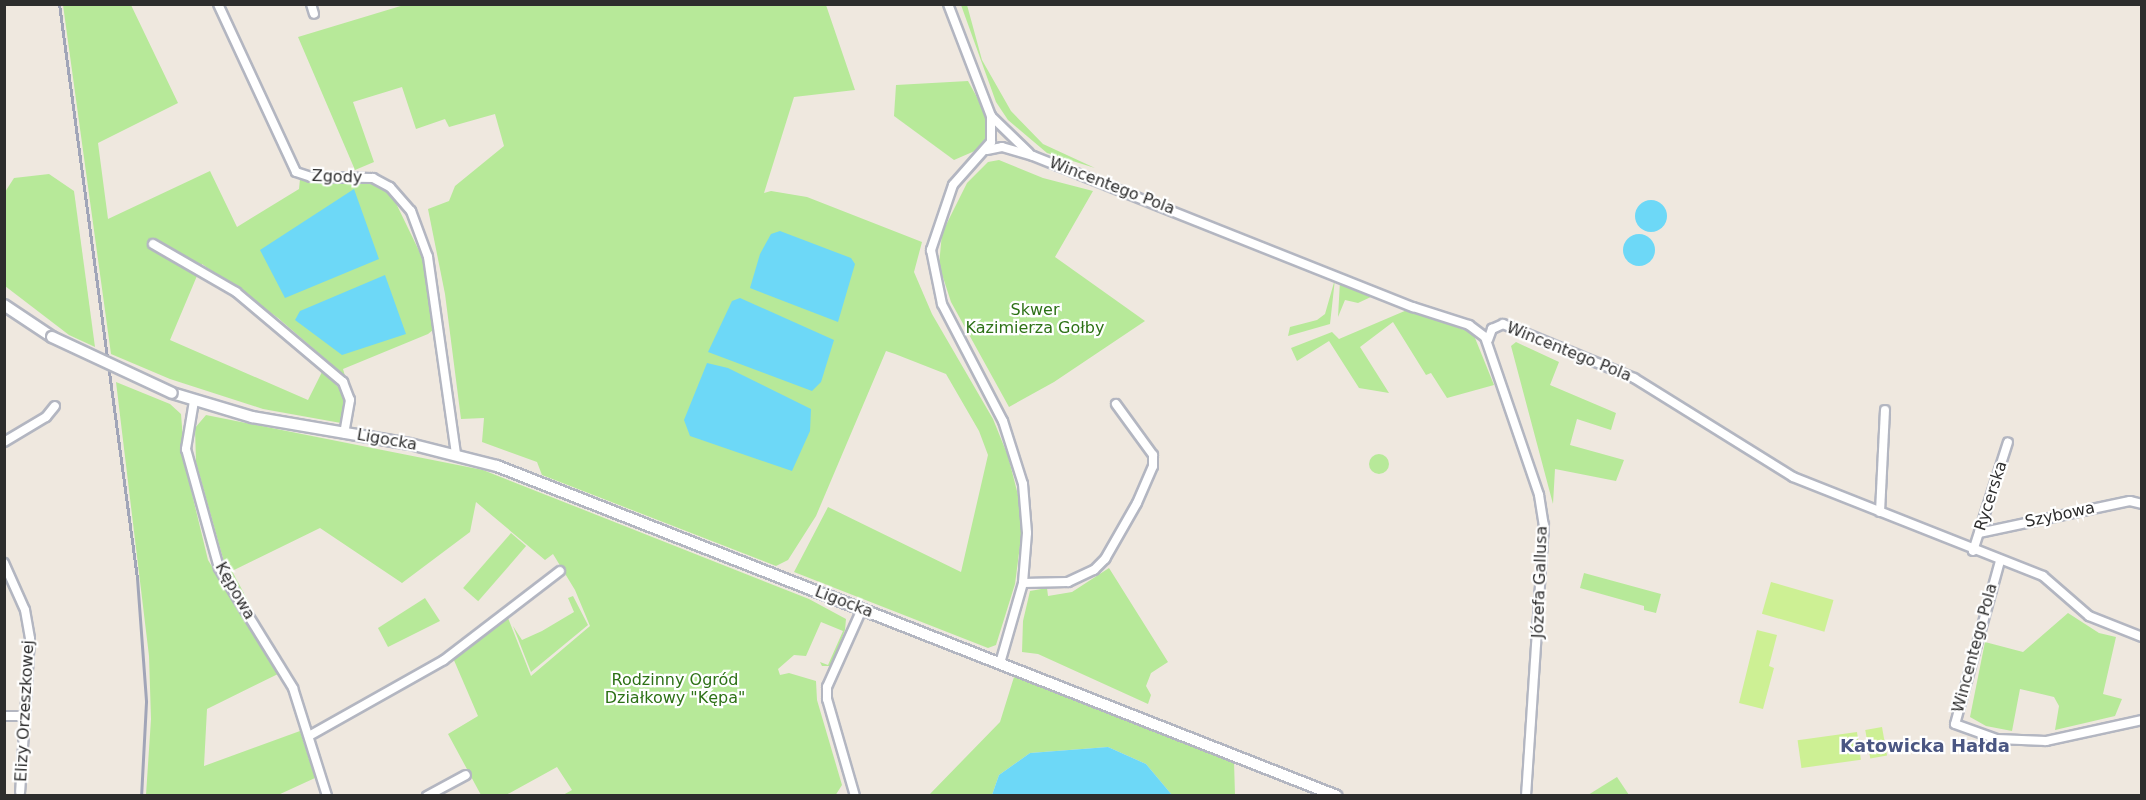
<!DOCTYPE html>
<meta charset="utf-8">
<style>
body{margin:0}
#map{position:relative;width:2146px;height:800px;overflow:hidden;background:#efe8df;font-family:"DejaVu Sans",sans-serif}
div>[style]{position:absolute}
[style*='--x']{left:calc(var(--x)*1px);top:calc(var(--y)*1px);width:calc(var(--w)*1px);rotate:calc(var(--a)*1deg)}
.green>*{inset:0;background:#b7e999;transform-origin:0 0}
.round{border-radius:50%}
.pitch>*{inset:0;background:#cdf094;transform-origin:0 0}
.water>*{inset:0;background:#6dd8f7}
.roads{filter:drop-shadow(2px 0 #b3b6c1) drop-shadow(-2px 0 #b3b6c1) drop-shadow(0 2px #b3b6c1) drop-shadow(0 -2px #b3b6c1)}
.street>*{height:8px;margin:-4px;padding:0 4px;transform-origin:4px;border-radius:4px;background:#fff}
.secondary>*{height:10px;margin:-5px;padding:0 5px;transform-origin:5px;border-radius:5px;background:#fff}
.rail>*{height:3px;margin:-1.5px;padding:0 1.5px;transform-origin:1.5px;border-radius:1.5px;background:#a1a5b8}
.bridges{filter:drop-shadow(2px 0 #b3b6c1) drop-shadow(-2px 0 #b3b6c1) drop-shadow(0 2px #b3b6c1) drop-shadow(0 -2px #b3b6c1)}
.secondary-bridge>*{height:10px;margin:-5px;padding:0 5px;transform-origin:5px;border-radius:5px;background:#fff}
span{translate:-50% -50%;white-space:nowrap;text-align:center;line-height:1.15;-webkit-text-stroke:4.5px #fff;paint-order:stroke}
.street-label{font-size:16px;color:#2d2d2d}
.park-label{font-size:16px;color:#2d7116}
.neighbourhood-label{font-size:18px;color:#4a5682;font-weight:700}
.frame{position:absolute;inset:0;border:6px solid #2d2d2d;pointer-events:none}
</style>
<div id="map">
<div class="green">
<div style="clip-path:polygon(63px 5px,131px 5px,178px 103px,98px 143px,108px 219px,210px 171px,237px 227px,299px 189px,300px 179px,368px 182px,392px 195px,424px 261px,433px 330px,428px 334px,343px 369px,345px 376px,278px 318px,202px 264px,170px 340px,308px 400px,323px 370px,347px 397px,341px 423px,263px 409px,170px 379px,111px 354px)"></div>
<div style="clip-path:polygon(404px 5px,826px 5px,855px 90px,794px 97px,764px 193px,771px 191px,807px 197px,922px 242px,914px 272px,932px 314px,993px 419px,1008px 456px,1019px 499px,1022px 530px,1015px 584px,996px 645px,988px 648px,794px 572px,828px 507px,961px 572px,988px 455px,979px 431px,946px 374px,895px 354px,886px 351px,816px 516px,788px 560px,776px 566px,542px 475px,537px 462px,482px 442px,484px 418px,461px 419px,445px 294px,428px 209px,449px 201px,455px 186px,504px 146px,495px 114px,449px 127px,445px 119px,416px 129px,402px 87px,353px 102px,374px 162px,355px 170px,298px 37px)"></div>
<div style="clip-path:polygon(961px 5px,967px 5px,982px 60px,1011px 111px,1043px 144px,1095px 168px,1047px 153px,1008px 120px,996px 102px)"></div>
<div style="clip-path:polygon(968px 81px,988px 117px,986px 137px,977px 150px,954px 160px,894px 116px,896px 85px)"></div>
<div style="clip-path:polygon(999px 160px,1043px 178px,1093px 191px,1055px 257px,1145px 321px,1054px 382px,1009px 407px,951px 302px,939px 265px,942px 233px,967px 183px,988px 162px)"></div>
<div style="clip-path:polygon(49px 174px,74px 191px,95px 347px,69px 335px,5px 286px,5px 192px,14px 178px)"></div>
<div style="clip-path:polygon(1335px 279px,1330px 324px,1288px 336px,1290px 327px,1317px 320px,1325px 314px)"></div>
<div style="clip-path:polygon(1340px 281px,1373px 295px,1373px 296px,1358px 303px,1345px 300px,1338px 317px)"></div>
<div style="clip-path:polygon(1407px 310px,1473px 333px,1494px 385px,1447px 398px,1431px 373px,1426px 375px,1393px 322px,1360px 347px,1389px 393px,1359px 388px,1329px 341px,1297px 361px,1291px 348px,1332px 332px,1339px 339px)"></div>
<div style="clip-path:polygon(1516px 342px,1559px 362px,1550px 385px,1616px 413px,1611px 430px,1577px 419px,1570px 445px,1624px 460px,1616px 481px,1555px 469px,1553px 504px,1511px 346px)"></div>
<div style="clip-path:polygon(116px 382px,170px 404px,181px 414px,185px 465px,208px 560px,278px 674px,207px 709px,204px 766px,300px 731px,315px 778px,278px 795px,146px 795px,151px 719px,149px 656px)"></div>
<div style="clip-path:polygon(206px 415px,483px 470px,809px 599px,846px 619px,845px 630px,831px 666px,822px 666px,820px 662px,828px 665px,843px 631px,821px 622px,806px 656px,794px 655px,778px 669px,780px 675px,789px 673px,816px 681px,817px 700px,842px 785px,835px 796px,563px 795px,572px 790px,557px 767px,506px 795px,481px 795px,448px 734px,478px 716px,453px 658px,508px 618px,531px 676px,590px 626px,575px 590px,553px 554px,545px 560px,476px 502px,470px 532px,402px 583px,320px 528px,232px 571px,254px 612px,232px 578px,230px 564px,224px 562px,196px 462px,195px 428px)"></div>
<div class="round" style="left:1369px;top:454px;width:20px;height:20px"></div>
<div style="left:511px;top:533px;width:20px;height:73px;rotate:41deg"></div>
<div style="clip-path:polygon(1109px 568px,1168px 662px,1151px 673px,1146px 686px,1151px 695px,1148px 704px,1038px 654px,1022px 652px,1023px 621px,1030px 591px,1047px 588px,1048px 596px,1072px 592px)"></div>
<div style="clip-path:polygon(1584px 573px,1661px 594px,1656px 613px,1644px 610px,1644px 606px,1580px 588px)"></div>
<div style="clip-path:polygon(573px 596px,588px 625px,531px 672px,513px 626px,522px 640px,542px 631px,574px 612px,568px 598px)"></div>
<div style="clip-path:polygon(425px 598px,440px 621px,388px 647px,378px 628px)"></div>
<div style="clip-path:polygon(2068px 613px,2099px 633px,2116px 637px,2103px 694px,2122px 699px,2115px 716px,2055px 730px,2059px 706px,2054px 697px,2020px 689px,2012px 731px,1986px 726px,1970px 717px,1985px 642px,2023px 652px)"></div>
<div style="clip-path:polygon(1014px 677px,1234px 761px,1235px 795px,1172px 795px,1146px 764px,1108px 747px,1030px 753px,999px 775px,992px 795px,928px 796px,1000px 722px)"></div>
<div style="clip-path:polygon(1617px 777px,1629px 795px,1588px 795px,1604px 785px)"></div>
</div>
<div class="pitch">
<div style="left:1771px;top:582px;width:65px;height:33px;rotate:16deg"></div>
<div style="clip-path:polygon(1757px 630px,1777px 635px,1769px 666px,1774px 668px,1763px 709px,1739px 703px)"></div>
<div style="left:1882px;top:727px;width:29px;height:17px;rotate:80deg"></div>
<div style="left:1857px;top:732px;width:28px;height:60px;rotate:82deg"></div>
</div>
<div class="water">
<div style="clip-path:polygon(354px 189px,379px 259px,285px 298px,260px 250px)"></div>
<div class="round" style="left:1635px;top:200px;width:32px;height:32px"></div>
<div style="clip-path:polygon(780px 231px,851px 258px,855px 264px,838px 322px,750px 288px,760px 254px,771px 234px)"></div>
<div class="round" style="left:1623px;top:234px;width:32px;height:32px"></div>
<div style="clip-path:polygon(385px 275px,406px 334px,342px 355px,295px 320px,300px 311px)"></div>
<div style="clip-path:polygon(740px 298px,834px 340px,821px 382px,812px 391px,708px 352px,732px 301px)"></div>
<div style="clip-path:polygon(707px 363px,728px 368px,811px 409px,810px 431px,792px 471px,690px 436px,684px 420px)"></div>
<div style="clip-path:polygon(1108px 747px,1146px 764px,1172px 795px,992px 795px,999px 775px,1030px 753px)"></div>
</div>
<div class="roads">
<div class="street">
<div style="--x:218;--y:4;--w:185;--a:65.1"></div>
<div style="--x:296;--y:172;--w:16;--a:18"></div>
<div style="--x:311;--y:177;--w:62;--a:0.9"></div>
<div style="--x:373;--y:178;--w:19;--a:28"></div>
<div style="--x:390;--y:187;--w:32;--a:49"></div>
<div style="--x:411;--y:211;--w:49;--a:69.7"></div>
<div style="--x:428;--y:257;--w:199;--a:81.9"></div>
<div style="--x:311;--y:4;--w:10;--a:73"></div>
<div style="--x:948;--y:4;--w:120;--a:69"></div>
<div style="--x:991;--y:116;--w:53;--a:44.2"></div>
<div style="--x:991;--y:116;--w:26;--a:90"></div>
<div style="--x:991;--y:142;--w:57;--a:131.5"></div>
<div style="--x:953;--y:185;--w:69;--a:108.7"></div>
<div style="--x:931;--y:250;--w:55;--a:78.5"></div>
<div style="--x:942;--y:304;--w:132;--a:62.5"></div>
<div style="--x:1003;--y:421;--w:66;--a:72.4"></div>
<div style="--x:1023;--y:484;--w:49;--a:85.3"></div>
<div style="--x:1027;--y:533;--w:50;--a:94.6"></div>
<div style="--x:1023;--y:583;--w:83;--a:106"></div>
<div style="--x:987;--y:150;--w:15;--a:-11"></div>
<div style="--x:1002;--y:147;--w:32;--a:16"></div>
<div style="--x:1033;--y:156;--w:409;--a:21.7"></div>
<div style="--x:1413;--y:307;--w:59;--a:17.8"></div>
<div style="--x:1469;--y:325;--w:20;--a:37"></div>
<div style="--x:1485;--y:337;--w:167;--a:71.1"></div>
<div style="--x:1539;--y:495;--w:30;--a:81"></div>
<div style="--x:1544;--y:525;--w:272;--a:93.8"></div>
<div style="--x:153;--y:244;--w:96;--a:30"></div>
<div style="--x:236;--y:292;--w:140;--a:40.1"></div>
<div style="--x:343;--y:382;--w:19;--a:69"></div>
<div style="--x:350;--y:400;--w:34;--a:100"></div>
<div style="--x:1488;--y:340;--w:12;--a:-70"></div>
<div style="--x:1492;--y:329;--w:12;--a:-24"></div>
<div style="--x:1503;--y:324;--w:142;--a:22.4"></div>
<div style="--x:1634;--y:378;--w:187;--a:31.9"></div>
<div style="--x:1793;--y:477;--w:269;--a:21.6"></div>
<div style="--x:2043;--y:576;--w:61;--a:41"></div>
<div style="--x:2089;--y:616;--w:57;--a:21.6"></div>
<div style="--x:194;--y:401;--w:49;--a:99.5"></div>
<div style="--x:186;--y:449;--w:123;--a:74.5"></div>
<div style="--x:219;--y:568;--w:141;--a:58.3"></div>
<div style="--x:293;--y:688;--w:113;--a:72.5"></div>
<div style="--x:4;--y:442;--w:49;--a:-30.8"></div>
<div style="--x:46;--y:417;--w:14;--a:-51"></div>
<div style="--x:1880;--y:512;--w:102;--a:-87.2"></div>
<div style="--x:1979;--y:533;--w:154;--a:-12"></div>
<div style="--x:2130;--y:501;--w:12;--a:14"></div>
<div style="--x:1973;--y:551;--w:114;--a:-72.2"></div>
<div style="--x:2000;--y:561;--w:169;--a:105.4"></div>
<div style="--x:1955;--y:724;--w:45;--a:19.7"></div>
<div style="--x:1997;--y:739;--w:49;--a:2.3"></div>
<div style="--x:2046;--y:741;--w:98;--a:-12.3"></div>
<div style="--x:4;--y:563;--w:51;--a:65.9"></div>
<div style="--x:25;--y:610;--w:29;--a:80"></div>
<div style="--x:30;--y:639;--w:153;--a:93.7"></div>
<div style="--x:1023;--y:583;--w:45;--a:-1.3"></div>
<div style="--x:1068;--y:582;--w:29;--a:-25"></div>
<div style="--x:1094;--y:570;--w:16;--a:-45"></div>
<div style="--x:1105;--y:559;--w:64;--a:-60.3"></div>
<div style="--x:1137;--y:503;--w:40;--a:-66.6"></div>
<div style="--x:1153;--y:466;--w:11;--a:-90"></div>
<div style="--x:1153;--y:455;--w:63;--a:-126"></div>
<div style="--x:4;--y:716;--w:21;--a:0"></div>
<div style="--x:309;--y:736;--w:155;--a:-29.4"></div>
<div style="--x:444;--y:660;--w:146;--a:-37.5"></div>
<div style="--x:427;--y:796;--w:44;--a:-28.3"></div>
<div style="--x:855;--y:796;--w:101;--a:-106.1"></div>
<div style="--x:827;--y:699;--w:12;--a:-90"></div>
<div style="--x:827;--y:687;--w:85;--a:-65.8"></div>
</div>
<div class="secondary">
<div style="--x:4;--y:305;--w:58;--a:33.7"></div>
<div style="--x:172;--y:393;--w:84;--a:16.7"></div>
<div style="--x:252;--y:417;--w:160;--a:9.7"></div>
<div style="--x:410;--y:444;--w:90;--a:14.2"></div>
<div style="--x:497;--y:466;--w:902;--a:21.45"></div>
</div>
</div>
<div class="rail">
<div style="--x:59;--y:4;--w:579;--a:82.26"></div>
<div style="--x:137;--y:578;--w:124;--a:85.8"></div>
<div style="--x:146;--y:702;--w:94;--a:93"></div>
</div>
<div class="bridges">
<div class="secondary-bridge">
<div style="--x:52;--y:337;--w:132;--a:25"></div>
</div>
</div>
<div class="street-label">
<span style="left:337px;top:177px;rotate:2deg">Zgody</span>
<span style="left:1112px;top:186px;rotate:21deg">Wincentego Pola</span>
<span style="left:1569px;top:352px;rotate:22deg">Wincentego Pola</span>
<span style="left:387px;top:440px;rotate:10deg">Ligocka</span>
<span style="left:1991px;top:496px;rotate:-72deg">Rycerska</span>
<span style="left:2060px;top:515px;rotate:-12deg">Szybowa</span>
<span style="left:1540px;top:582px;rotate:-88deg">Józefa Gallusa</span>
<span style="left:235px;top:591px;rotate:60deg">Kępowa</span>
<span style="left:844px;top:602px;rotate:21deg">Ligocka</span>
<span style="left:1975px;top:648px;rotate:-75deg">Wincentego Pola</span>
<span style="left:25px;top:711px;rotate:-87deg">Elizy Orzeszkowej</span>
</div>
<div class="park-label">
<span style="left:1035px;top:319px">Skwer<br>Kazimierza Gołby</span>
<span style="left:675px;top:689px">Rodzinny Ogród<br>Działkowy "Kępa"</span>
</div>
<div class="neighbourhood-label">
<span style="left:1925px;top:746px">Katowicka Hałda</span>
</div>
<div class="frame"></div>
</div>
